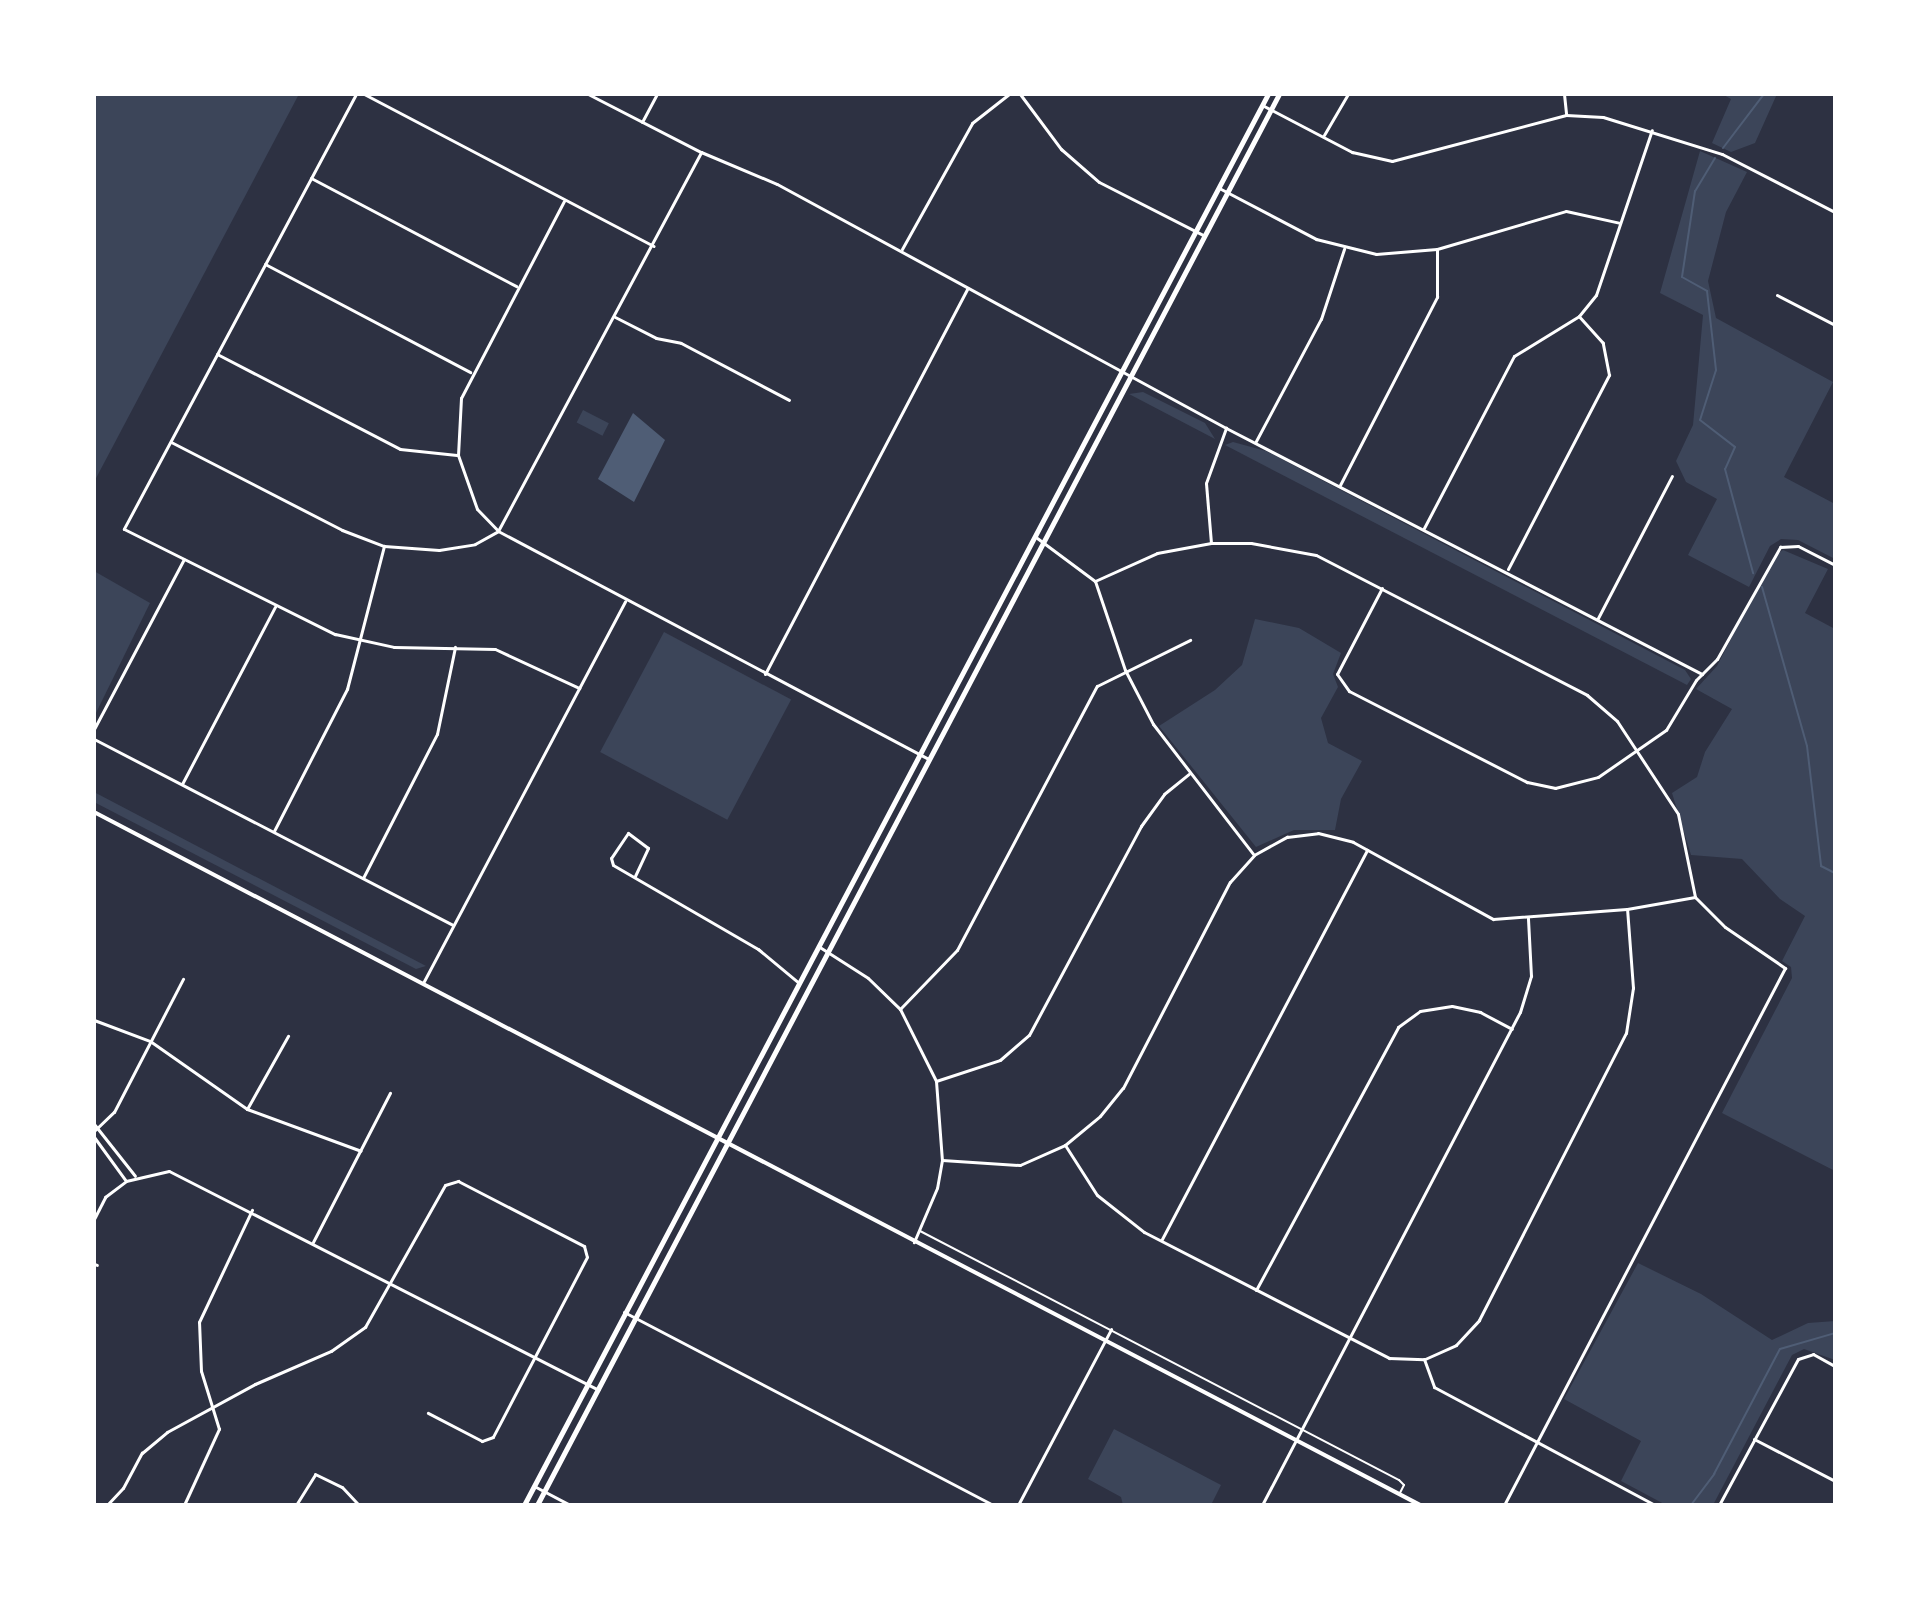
<!DOCTYPE html>
<style>
body{margin:0}
#map{position:relative;width:1929px;height:1599px;overflow:hidden;background:#2d3142;font-family:"Space Grotesk",sans-serif}
div>[style]{position:absolute}
[style*='--x']{left:calc(var(--x)*1px);top:calc(var(--y)*1px);width:calc(var(--w)*1px);rotate:calc(var(--a)*1deg)}
.green>*{inset:0;background:#3c4559;transform-origin:0 0}
.water>*{inset:0;background:#4f5d75}
.stream>*{height:2px;margin:-1px;padding:0 1px;transform-origin:1px;border-radius:1px;background:#4f5d75}
.service>*{height:2px;margin:-1px;padding:0 1px;transform-origin:1px;border-radius:1px;background:#fff}
.minor>*{height:3px;margin:-1.5px;padding:0 1.5px;transform-origin:1.5px;border-radius:1.5px;background:#fff}
.tertiary>*{height:4px;margin:-2px;padding:0 2px;transform-origin:2px;border-radius:2px;background:#fff}
.secondary>*{height:5px;margin:-2.5px;padding:0 2.5px;transform-origin:2.5px;border-radius:2.5px;background:#fff}
span{translate:-50% -50%;white-space:nowrap;text-align:center;line-height:1.15;-webkit-text-stroke:6px #fff;paint-order:stroke}
.frame{position:absolute;inset:0;border:96px solid #fff;pointer-events:none}
</style>
<div id="map">
<div class="green">
<div style="clip-path:polygon(94px 94px,299px 94px,94px 482px)"></div>
<div style="clip-path:polygon(1722px 94px,1777px 94px,1755px 143px,1731px 152px,1712px 143px,1731px 99px)"></div>
<div style="clip-path:polygon(1700px 151px,1747px 172px,1726px 212px,1708px 281px,1716px 318px,1833px 382px,1784px 477px,1835px 504px,1835px 559px,1798px 540px,1781px 539px,1770px 546px,1749px 587px,1688px 555px,1717px 499px,1686px 482px,1676px 461px,1693px 425px,1703px 315px,1660px 293px)"></div>
<div style="clip-path:polygon(1143px 392px,1205px 423px,1215px 439px,1129px 394px)"></div>
<div style="left:583px;top:410px;width:29px;height:14px;rotate:27deg"></div>
<div style="clip-path:polygon(1233px 442px,1266px 451px,1685px 670px,1691px 679px,1687px 685px,1225px 445px)"></div>
<div style="clip-path:polygon(1783px 550px,1828px 569px,1805px 613px,1835px 629px,1835px 1171px,1722px 1113px,1792px 978px,1791px 967px,1782px 961px,1805px 916px,1780px 899px,1742px 859px,1691px 855px,1672px 793px,1697px 777px,1705px 752px,1732px 709px,1696px 689px,1717px 666px,1774px 556px)"></div>
<div style="clip-path:polygon(94px 571px,150px 603px,94px 717px)"></div>
<div style="clip-path:polygon(1255px 619px,1299px 628px,1341px 653px,1333px 674px,1338px 687px,1321px 718px,1328px 743px,1362px 761px,1341px 799px,1335px 830px,1294px 830px,1256px 847px,1159px 726px,1215px 690px,1242px 665px)"></div>
<div style="left:664px;top:632px;width:144px;height:136px;rotate:28deg"></div>
<div style="clip-path:polygon(94px 792px,426px 966px,416px 969px,94px 802px)"></div>
<div style="clip-path:polygon(1638px 1263px,1701px 1294px,1772px 1340px,1808px 1323px,1835px 1321px,1835px 1360px,1804px 1349px,1792px 1355px,1713px 1505px,1666px 1505px,1621px 1481px,1641px 1441px,1564px 1399px)"></div>
<div style="clip-path:polygon(1114px 1429px,1221px 1485px,1211px 1505px,1123px 1505px,1121px 1497px,1088px 1479px)"></div>
</div>
<div class="water">
<div style="clip-path:polygon(633px 413px,665px 440px,634px 502px,598px 479px)"></div>
</div>
<div class="stream">
<div style="--x:1723;--y:148;--w:68;--a:-52.8"></div>
<div style="--x:1715;--y:158;--w:39;--a:121"></div>
<div style="--x:1695;--y:191;--w:87;--a:98.6"></div>
<div style="--x:1682;--y:277;--w:29;--a:29"></div>
<div style="--x:1707;--y:291;--w:80;--a:83.5"></div>
<div style="--x:1716;--y:370;--w:52;--a:107.7"></div>
<div style="--x:1700;--y:420;--w:44;--a:37.6"></div>
<div style="--x:1735;--y:447;--w:24;--a:114"></div>
<div style="--x:1725;--y:469;--w:108;--a:74.9"></div>
<div style="--x:1762;--y:587;--w:165;--a:74.2"></div>
<div style="--x:1807;--y:746;--w:121;--a:83.3"></div>
<div style="--x:1821;--y:866;--w:16;--a:27"></div>
<div style="--x:1691;--y:1505;--w:39;--a:-53"></div>
<div style="--x:1714;--y:1474;--w:141;--a:-62.2"></div>
<div style="--x:1780;--y:1349;--w:57;--a:-16.2"></div>
</div>
<div class="service">
<div style="--x:920;--y:1231;--w:540;--a:27.47"></div>
<div style="--x:1399;--y:1480;--w:7;--a:45"></div>
<div style="--x:1404;--y:1485;--w:9;--a:117"></div>
</div>
<div class="minor">
<div style="--x:356;--y:94;--w:493;--a:118.1"></div>
<div style="--x:124;--y:529;--w:236;--a:26.5"></div>
<div style="--x:335;--y:634;--w:60;--a:12.4"></div>
<div style="--x:394;--y:647;--w:101;--a:1.1"></div>
<div style="--x:495;--y:649;--w:93;--a:24.9"></div>
<div style="--x:364;--y:94;--w:327;--a:27.7"></div>
<div style="--x:588;--y:94;--w:127;--a:27.2"></div>
<div style="--x:701;--y:152;--w:82;--a:22.8"></div>
<div style="--x:777;--y:184;--w:511;--a:28.52"></div>
<div style="--x:1226;--y:428;--w:536;--a:27.33"></div>
<div style="--x:1020;--y:94;--w:69;--a:53.3"></div>
<div style="--x:1061;--y:149;--w:50;--a:41"></div>
<div style="--x:1099;--y:182;--w:117;--a:27"></div>
<div style="--x:1564;--y:94;--w:20;--a:84"></div>
<div style="--x:1262;--y:105;--w:102;--a:27.6"></div>
<div style="--x:1352;--y:152;--w:41;--a:12.7"></div>
<div style="--x:1392;--y:161;--w:180;--a:-14.8"></div>
<div style="--x:1566;--y:115;--w:37;--a:3"></div>
<div style="--x:1603;--y:117;--w:125;--a:17.3"></div>
<div style="--x:1722;--y:154;--w:127;--a:27.2"></div>
<div style="--x:642;--y:122;--w:32;--a:-62"></div>
<div style="--x:1324;--y:135;--w:48;--a:-59.7"></div>
<div style="--x:311;--y:178;--w:232;--a:27.8"></div>
<div style="--x:1219;--y:188;--w:110;--a:27.7"></div>
<div style="--x:1316;--y:239;--w:62;--a:14"></div>
<div style="--x:1376;--y:254;--w:61;--a:-4.7"></div>
<div style="--x:1437;--y:249;--w:134;--a:-16.4"></div>
<div style="--x:1566;--y:211;--w:55;--a:12.5"></div>
<div style="--x:564;--y:201;--w:222;--a:117.6"></div>
<div style="--x:461;--y:398;--w:57;--a:93"></div>
<div style="--x:458;--y:455;--w:57;--a:70.6"></div>
<div style="--x:477;--y:509;--w:30;--a:46"></div>
<div style="--x:498;--y:531;--w:430;--a:-61.8"></div>
<div style="--x:902;--y:249;--w:144;--a:-60.9"></div>
<div style="--x:972;--y:123;--w:47;--a:-38.1"></div>
<div style="--x:265;--y:264;--w:232;--a:27.8"></div>
<div style="--x:1777;--y:295;--w:65;--a:27.3"></div>
<div style="--x:615;--y:317;--w:46;--a:27.1"></div>
<div style="--x:656;--y:338;--w:25;--a:11"></div>
<div style="--x:681;--y:343;--w:122;--a:27.8"></div>
<div style="--x:217;--y:354;--w:206;--a:27.4"></div>
<div style="--x:400;--y:449;--w:57;--a:6"></div>
<div style="--x:1256;--y:441;--w:138;--a:-62"></div>
<div style="--x:1321;--y:319;--w:74;--a:-71.8"></div>
<div style="--x:171;--y:442;--w:192;--a:27.2"></div>
<div style="--x:342;--y:530;--w:45;--a:20.9"></div>
<div style="--x:384;--y:546;--w:55;--a:4.2"></div>
<div style="--x:439;--y:550;--w:36;--a:-9"></div>
<div style="--x:475;--y:544;--w:26;--a:-29"></div>
<div style="--x:498;--y:531;--w:488;--a:27.9"></div>
<div style="--x:1340;--y:485;--w:212;--a:-62.7"></div>
<div style="--x:1437;--y:297;--w:48;--a:-90"></div>
<div style="--x:1424;--y:528;--w:194;--a:-62.4"></div>
<div style="--x:1514;--y:356;--w:76;--a:-31.6"></div>
<div style="--x:1579;--y:316;--w:27;--a:-51"></div>
<div style="--x:1596;--y:295;--w:174;--a:-71.3"></div>
<div style="--x:1037;--y:538;--w:72;--a:36.6"></div>
<div style="--x:1095;--y:581;--w:94;--a:71.4"></div>
<div style="--x:1125;--y:670;--w:61;--a:62.6"></div>
<div style="--x:1153;--y:724;--w:164;--a:52.4"></div>
<div style="--x:1211;--y:543;--w:60;--a:-94.8"></div>
<div style="--x:1206;--y:483;--w:59;--a:-70"></div>
<div style="--x:1508;--y:569;--w:219;--a:-62.5"></div>
<div style="--x:1609;--y:375;--w:33;--a:-101"></div>
<div style="--x:1603;--y:343;--w:36;--a:-132"></div>
<div style="--x:1095;--y:581;--w:68;--a:-24.3"></div>
<div style="--x:1157;--y:553;--w:55;--a:-10.5"></div>
<div style="--x:1211;--y:543;--w:40;--a:0"></div>
<div style="--x:1251;--y:543;--w:66;--a:10.5"></div>
<div style="--x:1316;--y:555;--w:305;--a:27.3"></div>
<div style="--x:1587;--y:695;--w:40;--a:41"></div>
<div style="--x:1617;--y:721;--w:111;--a:56.7"></div>
<div style="--x:1678;--y:814;--w:85;--a:78.4"></div>
<div style="--x:1695;--y:897;--w:42;--a:45"></div>
<div style="--x:1725;--y:927;--w:73;--a:34.3"></div>
<div style="--x:1785;--y:968;--w:606;--a:117.62"></div>
<div style="--x:1382;--y:588;--w:97;--a:117.6"></div>
<div style="--x:1337;--y:674;--w:21;--a:55"></div>
<div style="--x:1349;--y:691;--w:200;--a:27.1"></div>
<div style="--x:1527;--y:782;--w:29;--a:12"></div>
<div style="--x:1555;--y:788;--w:44;--a:-14.3"></div>
<div style="--x:1598;--y:777;--w:83;--a:-34.7"></div>
<div style="--x:1666;--y:730;--w:58;--a:-59"></div>
<div style="--x:1696;--y:680;--w:30;--a:-45"></div>
<div style="--x:1717;--y:659;--w:129;--a:-60.6"></div>
<div style="--x:1780;--y:547;--w:18;--a:-3"></div>
<div style="--x:1798;--y:546;--w:42;--a:27.2"></div>
<div style="--x:1598;--y:618;--w:160;--a:-62.5"></div>
<div style="--x:765;--y:674;--w:436;--a:-62.3"></div>
<div style="--x:94;--y:729;--w:192;--a:-62.1"></div>
<div style="--x:94;--y:739;--w:404;--a:27.4"></div>
<div style="--x:182;--y:784;--w:200;--a:-62.3"></div>
<div style="--x:274;--y:831;--w:160;--a:-62.8"></div>
<div style="--x:347;--y:689;--w:148;--a:-75.5"></div>
<div style="--x:635;--y:876;--w:31;--a:-65"></div>
<div style="--x:648;--y:848;--w:25;--a:-143"></div>
<div style="--x:628;--y:833;--w:30;--a:124"></div>
<div style="--x:611;--y:858;--w:7;--a:74"></div>
<div style="--x:613;--y:865;--w:168;--a:30.1"></div>
<div style="--x:758;--y:949;--w:53;--a:39.7"></div>
<div style="--x:363;--y:878;--w:162;--a:-62.8"></div>
<div style="--x:437;--y:734;--w:89;--a:-78.3"></div>
<div style="--x:818;--y:946;--w:59;--a:32.6"></div>
<div style="--x:868;--y:978;--w:45;--a:44.1"></div>
<div style="--x:900;--y:1009;--w:80;--a:63.4"></div>
<div style="--x:936;--y:1081;--w:79;--a:85.7"></div>
<div style="--x:942;--y:1160;--w:28;--a:100"></div>
<div style="--x:937;--y:1188;--w:59;--a:113.1"></div>
<div style="--x:423;--y:983;--w:432;--a:-62.1"></div>
<div style="--x:900;--y:1009;--w:82;--a:-46"></div>
<div style="--x:957;--y:950;--w:299;--a:-62.1"></div>
<div style="--x:1097;--y:686;--w:104;--a:-26.3"></div>
<div style="--x:94;--y:1020;--w:60;--a:20.6"></div>
<div style="--x:150;--y:1041;--w:118;--a:35"></div>
<div style="--x:247;--y:1109;--w:121;--a:20.2"></div>
<div style="--x:936;--y:1081;--w:67;--a:-18.2"></div>
<div style="--x:1000;--y:1060;--w:38;--a:-41"></div>
<div style="--x:1029;--y:1035;--w:237;--a:-61.8"></div>
<div style="--x:1141;--y:826;--w:39;--a:-54"></div>
<div style="--x:1164;--y:794;--w:32;--a:-39"></div>
<div style="--x:247;--y:1109;--w:84;--a:-60.7"></div>
<div style="--x:94;--y:1124;--w:66;--a:51.7"></div>
<div style="--x:94;--y:1131;--w:28;--a:-44"></div>
<div style="--x:114;--y:1112;--w:150;--a:-62.6"></div>
<div style="--x:94;--y:1137;--w:54;--a:54"></div>
<div style="--x:1065;--y:1145;--w:59;--a:57.4"></div>
<div style="--x:1097;--y:1195;--w:60;--a:38.2"></div>
<div style="--x:1144;--y:1232;--w:276;--a:27.2"></div>
<div style="--x:1389;--y:1358;--w:35;--a:2"></div>
<div style="--x:1424;--y:1359;--w:30;--a:70"></div>
<div style="--x:1434;--y:1387;--w:251;--a:28.1"></div>
<div style="--x:942;--y:1160;--w:78;--a:3.7"></div>
<div style="--x:1020;--y:1165;--w:49;--a:-24"></div>
<div style="--x:1065;--y:1145;--w:45;--a:-39.6"></div>
<div style="--x:1100;--y:1116;--w:36;--a:-51"></div>
<div style="--x:1123;--y:1088;--w:232;--a:-62.6"></div>
<div style="--x:1230;--y:882;--w:36;--a:-48"></div>
<div style="--x:1254;--y:855;--w:38;--a:-29"></div>
<div style="--x:1287;--y:837;--w:31;--a:-7"></div>
<div style="--x:1318;--y:833;--w:36;--a:14"></div>
<div style="--x:1353;--y:842;--w:160;--a:28.8"></div>
<div style="--x:1493;--y:919;--w:134;--a:-4.3"></div>
<div style="--x:1627;--y:909;--w:69;--a:-10"></div>
<div style="--x:94;--y:1219;--w:25;--a:-63"></div>
<div style="--x:105;--y:1197;--w:26;--a:-37"></div>
<div style="--x:126;--y:1181;--w:44;--a:-13.1"></div>
<div style="--x:169;--y:1171;--w:482;--a:27"></div>
<div style="--x:1162;--y:1239;--w:440;--a:-62.2"></div>
<div style="--x:313;--y:1242;--w:168;--a:-62.7"></div>
<div style="--x:94;--y:1264;--w:3;--a:18"></div>
<div style="--x:1256;--y:1290;--w:299;--a:-61.6"></div>
<div style="--x:1398;--y:1027;--w:27;--a:-36"></div>
<div style="--x:1420;--y:1011;--w:32;--a:-9"></div>
<div style="--x:1452;--y:1006;--w:29;--a:12"></div>
<div style="--x:1480;--y:1012;--w:36;--a:28"></div>
<div style="--x:624;--y:1312;--w:416;--a:27.6"></div>
<div style="--x:1425;--y:1359;--w:34;--a:-24"></div>
<div style="--x:1456;--y:1345;--w:34;--a:-47"></div>
<div style="--x:1479;--y:1320;--w:322;--a:-62.9"></div>
<div style="--x:1626;--y:1033;--w:46;--a:-81.2"></div>
<div style="--x:1633;--y:988;--w:79;--a:-94.3"></div>
<div style="--x:1754;--y:1439;--w:91;--a:27.4"></div>
<div style="--x:534;--y:1486;--w:41;--a:27.8"></div>
<div style="--x:107;--y:1505;--w:23;--a:-47"></div>
<div style="--x:123;--y:1488;--w:40;--a:-62"></div>
<div style="--x:142;--y:1453;--w:33;--a:-40"></div>
<div style="--x:167;--y:1432;--w:100;--a:-28.6"></div>
<div style="--x:255;--y:1384;--w:83;--a:-23.5"></div>
<div style="--x:331;--y:1351;--w:42;--a:-35.2"></div>
<div style="--x:365;--y:1327;--w:163;--a:-60.6"></div>
<div style="--x:445;--y:1185;--w:14;--a:-17"></div>
<div style="--x:458;--y:1181;--w:142;--a:27.3"></div>
<div style="--x:584;--y:1246;--w:11;--a:75"></div>
<div style="--x:587;--y:1257;--w:203;--a:117.6"></div>
<div style="--x:493;--y:1437;--w:12;--a:160"></div>
<div style="--x:482;--y:1441;--w:61;--a:-152.6"></div>
<div style="--x:184;--y:1505;--w:84;--a:-65.3"></div>
<div style="--x:219;--y:1429;--w:61;--a:-107.2"></div>
<div style="--x:201;--y:1371;--w:49;--a:-92.3"></div>
<div style="--x:199;--y:1322;--w:124;--a:-64.7"></div>
<div style="--x:296;--y:1505;--w:36;--a:-58"></div>
<div style="--x:315;--y:1474;--w:30;--a:26"></div>
<div style="--x:342;--y:1487;--w:25;--a:47"></div>
<div style="--x:1018;--y:1505;--w:199;--a:-62.1"></div>
<div style="--x:1262;--y:1505;--w:556;--a:-62.38"></div>
<div style="--x:1520;--y:1012;--w:38;--a:-73"></div>
<div style="--x:1531;--y:976;--w:58;--a:-93"></div>
<div style="--x:1719;--y:1505;--w:166;--a:-61.6"></div>
<div style="--x:1798;--y:1359;--w:16;--a:-18"></div>
<div style="--x:1813;--y:1354;--w:25;--a:29"></div>
</div>
<div class="tertiary">
<div style="--x:94;--y:812;--w:1496;--a:27.59"></div>
</div>
<div class="secondary">
<div style="--x:524;--y:1505;--w:1595;--a:-62.2"></div>
<div style="--x:537;--y:1505;--w:1594;--a:-62.26"></div>
</div>
<div class="frame"></div>
</div>
